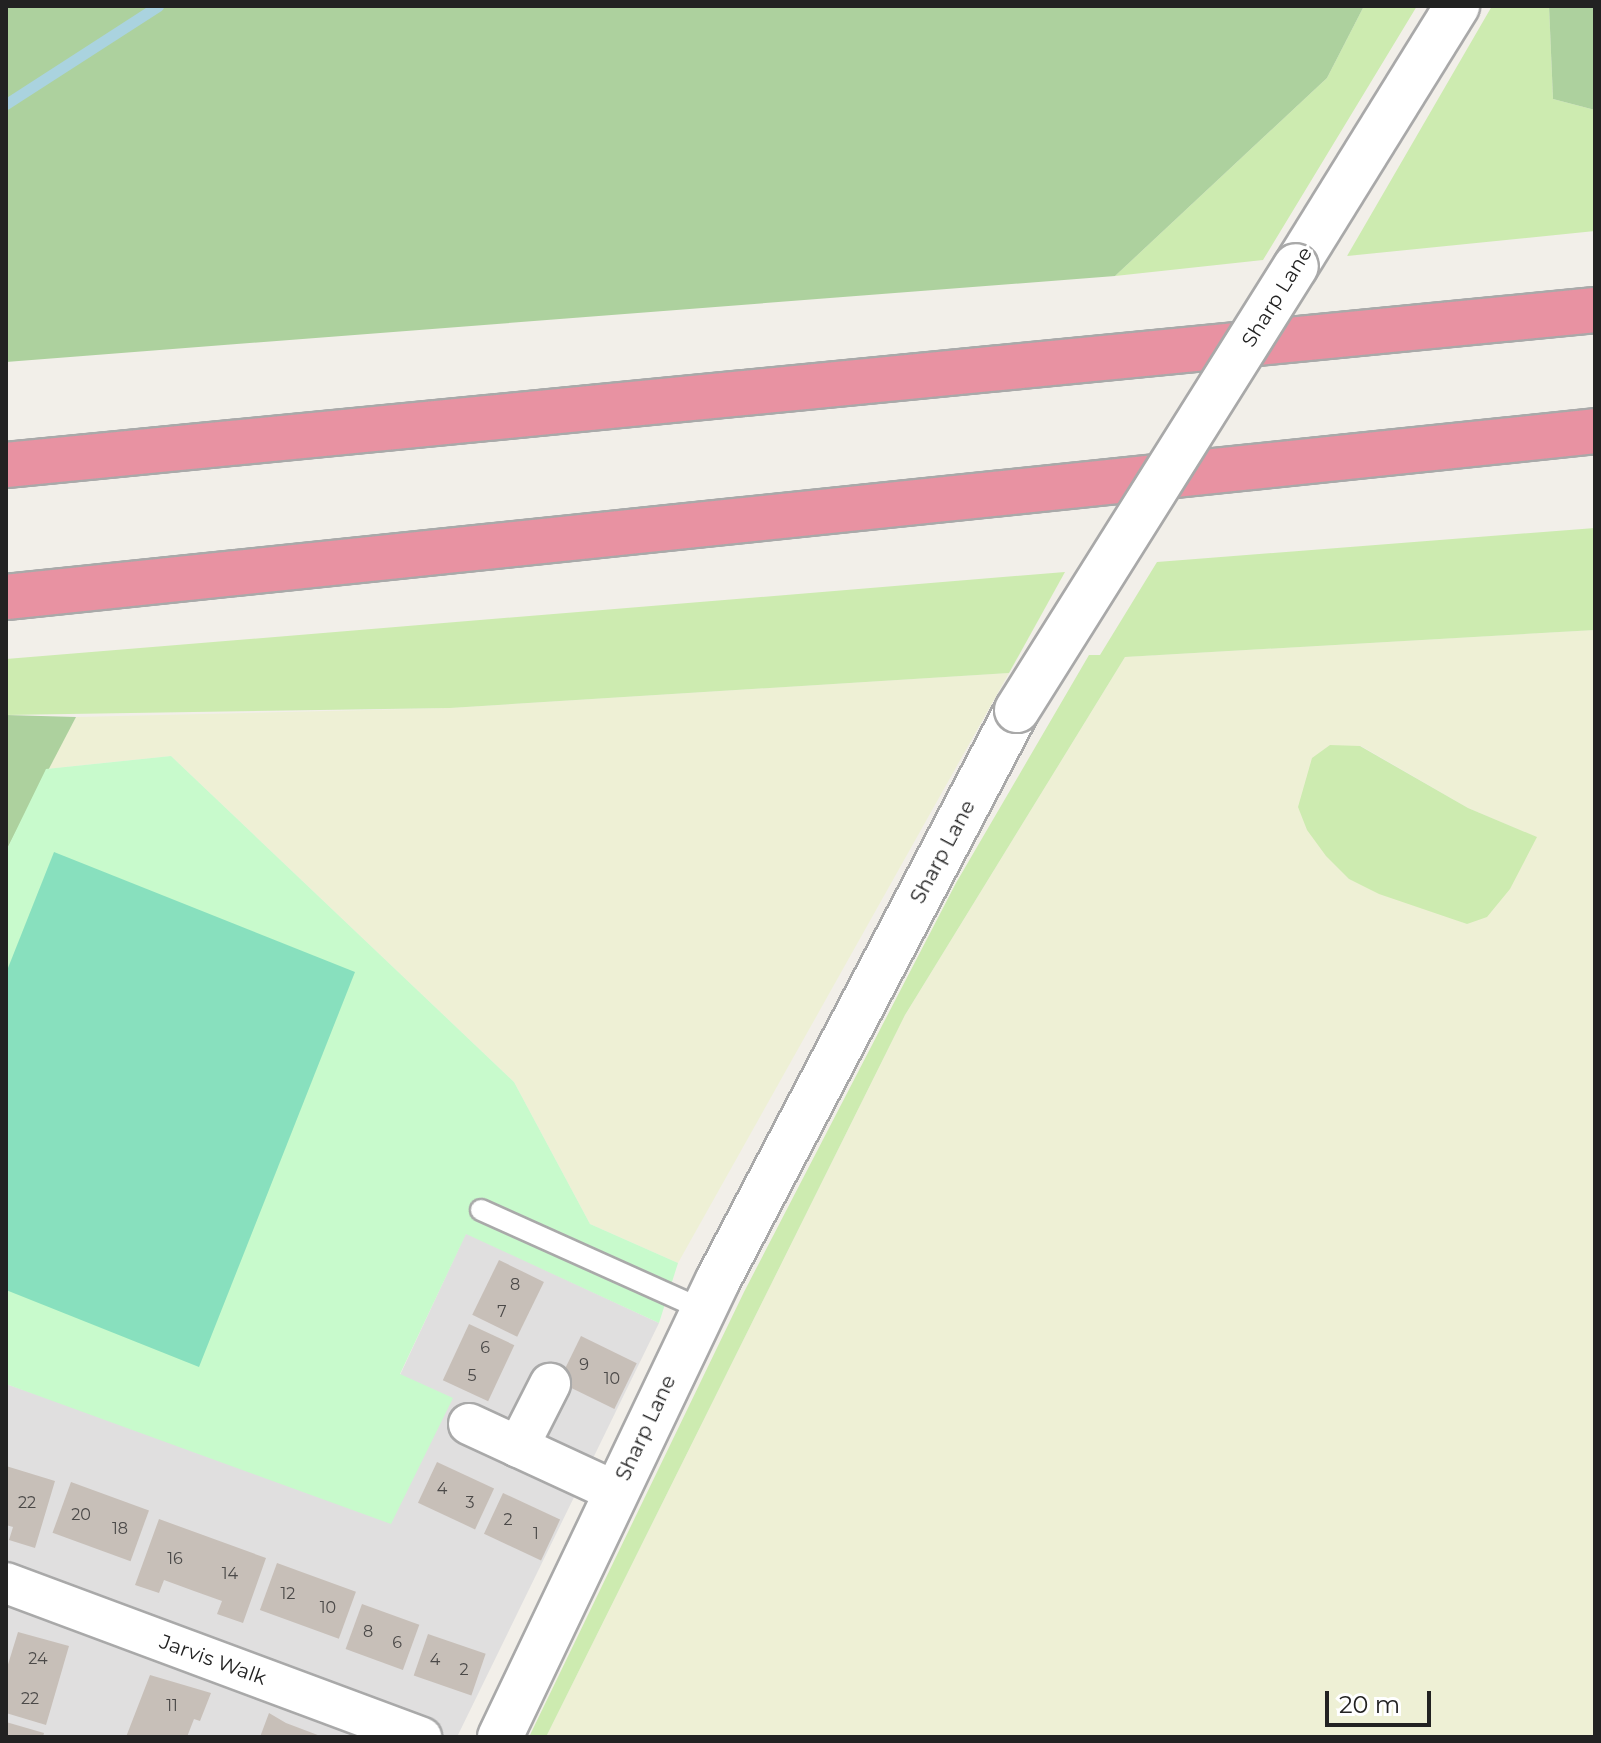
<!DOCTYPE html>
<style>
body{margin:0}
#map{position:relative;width:1601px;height:1743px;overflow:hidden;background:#f2efe9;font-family:Montserrat,sans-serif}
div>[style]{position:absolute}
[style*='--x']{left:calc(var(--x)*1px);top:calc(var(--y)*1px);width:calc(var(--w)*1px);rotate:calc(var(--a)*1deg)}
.residential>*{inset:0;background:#e0dfdf}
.farmland>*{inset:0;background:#eef0d5}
.grass>*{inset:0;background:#cdebb0}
.forest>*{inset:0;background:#add19e}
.park>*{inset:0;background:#c8facc}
.pitch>*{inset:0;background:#88e0be}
.stream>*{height:11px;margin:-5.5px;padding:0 5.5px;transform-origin:5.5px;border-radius:5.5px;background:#aad3df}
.building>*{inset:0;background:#c7bfb8;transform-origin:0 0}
.roads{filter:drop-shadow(2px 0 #a9a9a9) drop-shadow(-2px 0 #a9a9a9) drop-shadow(0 2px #a9a9a9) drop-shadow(0 -2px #a9a9a9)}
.service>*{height:20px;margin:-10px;padding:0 10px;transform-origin:10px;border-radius:10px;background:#fff}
.minor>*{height:40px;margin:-20px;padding:0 20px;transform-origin:20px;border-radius:20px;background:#fff}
.tertiary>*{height:44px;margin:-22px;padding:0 22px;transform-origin:22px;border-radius:22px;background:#fff}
.motorway>*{height:44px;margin:-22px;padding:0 22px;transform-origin:22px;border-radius:22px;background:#e892a2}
.bridges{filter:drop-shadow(2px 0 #a9a9a9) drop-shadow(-2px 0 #a9a9a9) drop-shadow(0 2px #a9a9a9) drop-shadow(0 -2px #a9a9a9)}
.tertiary-bridge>*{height:44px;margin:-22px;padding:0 22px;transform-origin:22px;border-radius:22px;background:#fff}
span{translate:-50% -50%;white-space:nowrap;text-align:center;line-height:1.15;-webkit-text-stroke:6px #fff;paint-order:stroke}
.number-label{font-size:16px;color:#4b4948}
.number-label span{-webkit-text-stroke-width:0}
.street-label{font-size:20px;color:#222}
.frame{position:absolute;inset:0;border:8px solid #222;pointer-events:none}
.scale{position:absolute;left:1325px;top:1691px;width:106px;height:36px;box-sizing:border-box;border:4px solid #222;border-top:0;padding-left:10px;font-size:24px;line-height:28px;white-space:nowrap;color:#222;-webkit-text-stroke:6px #fff;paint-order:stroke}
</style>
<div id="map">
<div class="residential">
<div style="clip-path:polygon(466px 1233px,659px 1323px,457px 1737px,6px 1737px,6px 1384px,94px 1414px,400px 1375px)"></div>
</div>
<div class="farmland">
<div style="clip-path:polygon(evenodd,1595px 630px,1595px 1737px,546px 1737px,905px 1015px,1125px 657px,1595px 630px,1361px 746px,1468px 808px,1536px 837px,1467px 924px,1349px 879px,1361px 746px)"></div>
<div style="clip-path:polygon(1009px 673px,678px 1263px,590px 1224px,514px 1082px,171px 756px,46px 769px,76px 717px,450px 708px)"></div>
</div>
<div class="grass">
<div style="clip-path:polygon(1364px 6px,1417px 6px,1263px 260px,1115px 276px,1327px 78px)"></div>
<div style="clip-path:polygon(1492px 6px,1549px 6px,1553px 99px,1595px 110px,1595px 231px,1347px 256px)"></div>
<div style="clip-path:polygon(1595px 528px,1595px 630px,1125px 657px,905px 1015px,546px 1737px,529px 1737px,744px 1292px,956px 883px,1089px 655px,1100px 655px,1157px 562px)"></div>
<div style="clip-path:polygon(1065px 572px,1009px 673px,450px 708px,6px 715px,6px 659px)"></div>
<div style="clip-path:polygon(1330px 745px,1360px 746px,1468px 808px,1537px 837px,1510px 889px,1487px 917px,1467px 924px,1379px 894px,1349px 879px,1326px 856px,1307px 830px,1298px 807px,1312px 758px)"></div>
</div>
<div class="forest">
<div style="clip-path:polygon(6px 6px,1364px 6px,1327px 78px,1115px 276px,6px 362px)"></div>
<div style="clip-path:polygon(1549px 6px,1595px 6px,1595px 110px,1553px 99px)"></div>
<div style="clip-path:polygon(6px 715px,76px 717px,6px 851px)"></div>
</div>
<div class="park">
<div style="clip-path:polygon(171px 756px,514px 1082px,590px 1224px,678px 1263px,659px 1323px,466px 1234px,400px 1374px,453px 1398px,391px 1524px,6px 1384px,6px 851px,46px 769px)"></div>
</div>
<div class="pitch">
<div style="clip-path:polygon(54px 852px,355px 972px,199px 1367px,6px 1290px,6px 973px)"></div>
</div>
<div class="stream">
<div style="--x:6;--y:104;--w:181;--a:-32.8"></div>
</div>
<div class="building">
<div style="left:499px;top:1260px;width:50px;height:61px;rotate:26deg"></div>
<div style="left:469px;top:1324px;width:50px;height:62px;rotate:25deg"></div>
<div style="left:581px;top:1336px;width:62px;height:51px;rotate:26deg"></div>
<div style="left:437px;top:1462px;width:63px;height:45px;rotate:25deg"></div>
<div style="clip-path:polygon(6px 1466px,55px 1481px,35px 1548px,9px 1540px,13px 1527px,6px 1525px)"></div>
<div style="left:71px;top:1482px;width:83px;height:54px;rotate:20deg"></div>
<div style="left:503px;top:1493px;width:63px;height:45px;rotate:25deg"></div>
<div style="clip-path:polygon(159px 1519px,266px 1558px,243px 1623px,217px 1614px,222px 1601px,194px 1591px,164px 1580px,159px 1593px,135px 1585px)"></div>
<div style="left:277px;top:1563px;width:84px;height:50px;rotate:20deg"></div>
<div style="left:362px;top:1604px;width:61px;height:48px;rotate:20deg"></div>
<div style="clip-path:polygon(18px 1632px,69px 1646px,46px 1725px,6px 1713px,6px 1671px)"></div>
<div style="left:428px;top:1634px;width:61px;height:44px;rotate:19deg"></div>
<div style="clip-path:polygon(150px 1675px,211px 1693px,200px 1721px,194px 1719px,187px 1737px,126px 1737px)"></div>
<div style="clip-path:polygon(269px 1713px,286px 1723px,323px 1737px,260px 1737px)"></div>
<div style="clip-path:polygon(6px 1722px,44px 1733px,43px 1737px,6px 1737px)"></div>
</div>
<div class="roads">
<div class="service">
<div style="--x:481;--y:1210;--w:243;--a:24.2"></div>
</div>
<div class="minor">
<div style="--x:469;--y:1424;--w:162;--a:24.8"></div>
<div style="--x:518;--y:1447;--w:71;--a:-63.1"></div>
<div style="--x:6;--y:1583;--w:443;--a:20.4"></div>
</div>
<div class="tertiary">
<div style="--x:1296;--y:266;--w:306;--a:-58.2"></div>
<div style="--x:500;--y:1737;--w:506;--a:-64.5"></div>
<div style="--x:718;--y:1280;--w:644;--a:-62.32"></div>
</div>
<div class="motorway">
<div style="--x:6;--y:465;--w:1597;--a:-5.57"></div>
<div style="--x:6;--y:597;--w:1598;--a:-5.96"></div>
</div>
</div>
<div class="bridges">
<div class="tertiary-bridge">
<div style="--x:1017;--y:710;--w:524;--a:-57.86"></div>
</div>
</div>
<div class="number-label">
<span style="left:515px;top:1285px">8</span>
<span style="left:502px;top:1312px">7</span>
<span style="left:485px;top:1348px">6</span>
<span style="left:584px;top:1365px">9</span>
<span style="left:472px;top:1376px">5</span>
<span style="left:612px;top:1379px">10</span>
<span style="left:442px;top:1489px">4</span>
<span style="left:27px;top:1503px">22</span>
<span style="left:470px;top:1503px">3</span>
<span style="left:81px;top:1515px">20</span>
<span style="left:508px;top:1520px">2</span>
<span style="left:120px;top:1529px">18</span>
<span style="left:536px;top:1534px">1</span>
<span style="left:175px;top:1559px">16</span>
<span style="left:230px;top:1574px">14</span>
<span style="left:288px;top:1594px">12</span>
<span style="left:328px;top:1608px">10</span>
<span style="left:368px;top:1632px">8</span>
<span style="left:397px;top:1643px">6</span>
<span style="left:38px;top:1659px">24</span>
<span style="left:435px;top:1660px">4</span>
<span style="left:464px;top:1670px">2</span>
<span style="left:30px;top:1699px">22</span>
<span style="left:172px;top:1706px">11</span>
</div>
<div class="street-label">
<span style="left:1277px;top:297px;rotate:-58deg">Sharp Lane</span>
<span style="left:943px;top:852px;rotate:-62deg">Sharp Lane</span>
<span style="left:646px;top:1428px;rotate:-65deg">Sharp Lane</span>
<span style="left:213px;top:1660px;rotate:20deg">Jarvis Walk</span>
</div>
<div class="frame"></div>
<div class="scale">20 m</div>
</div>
